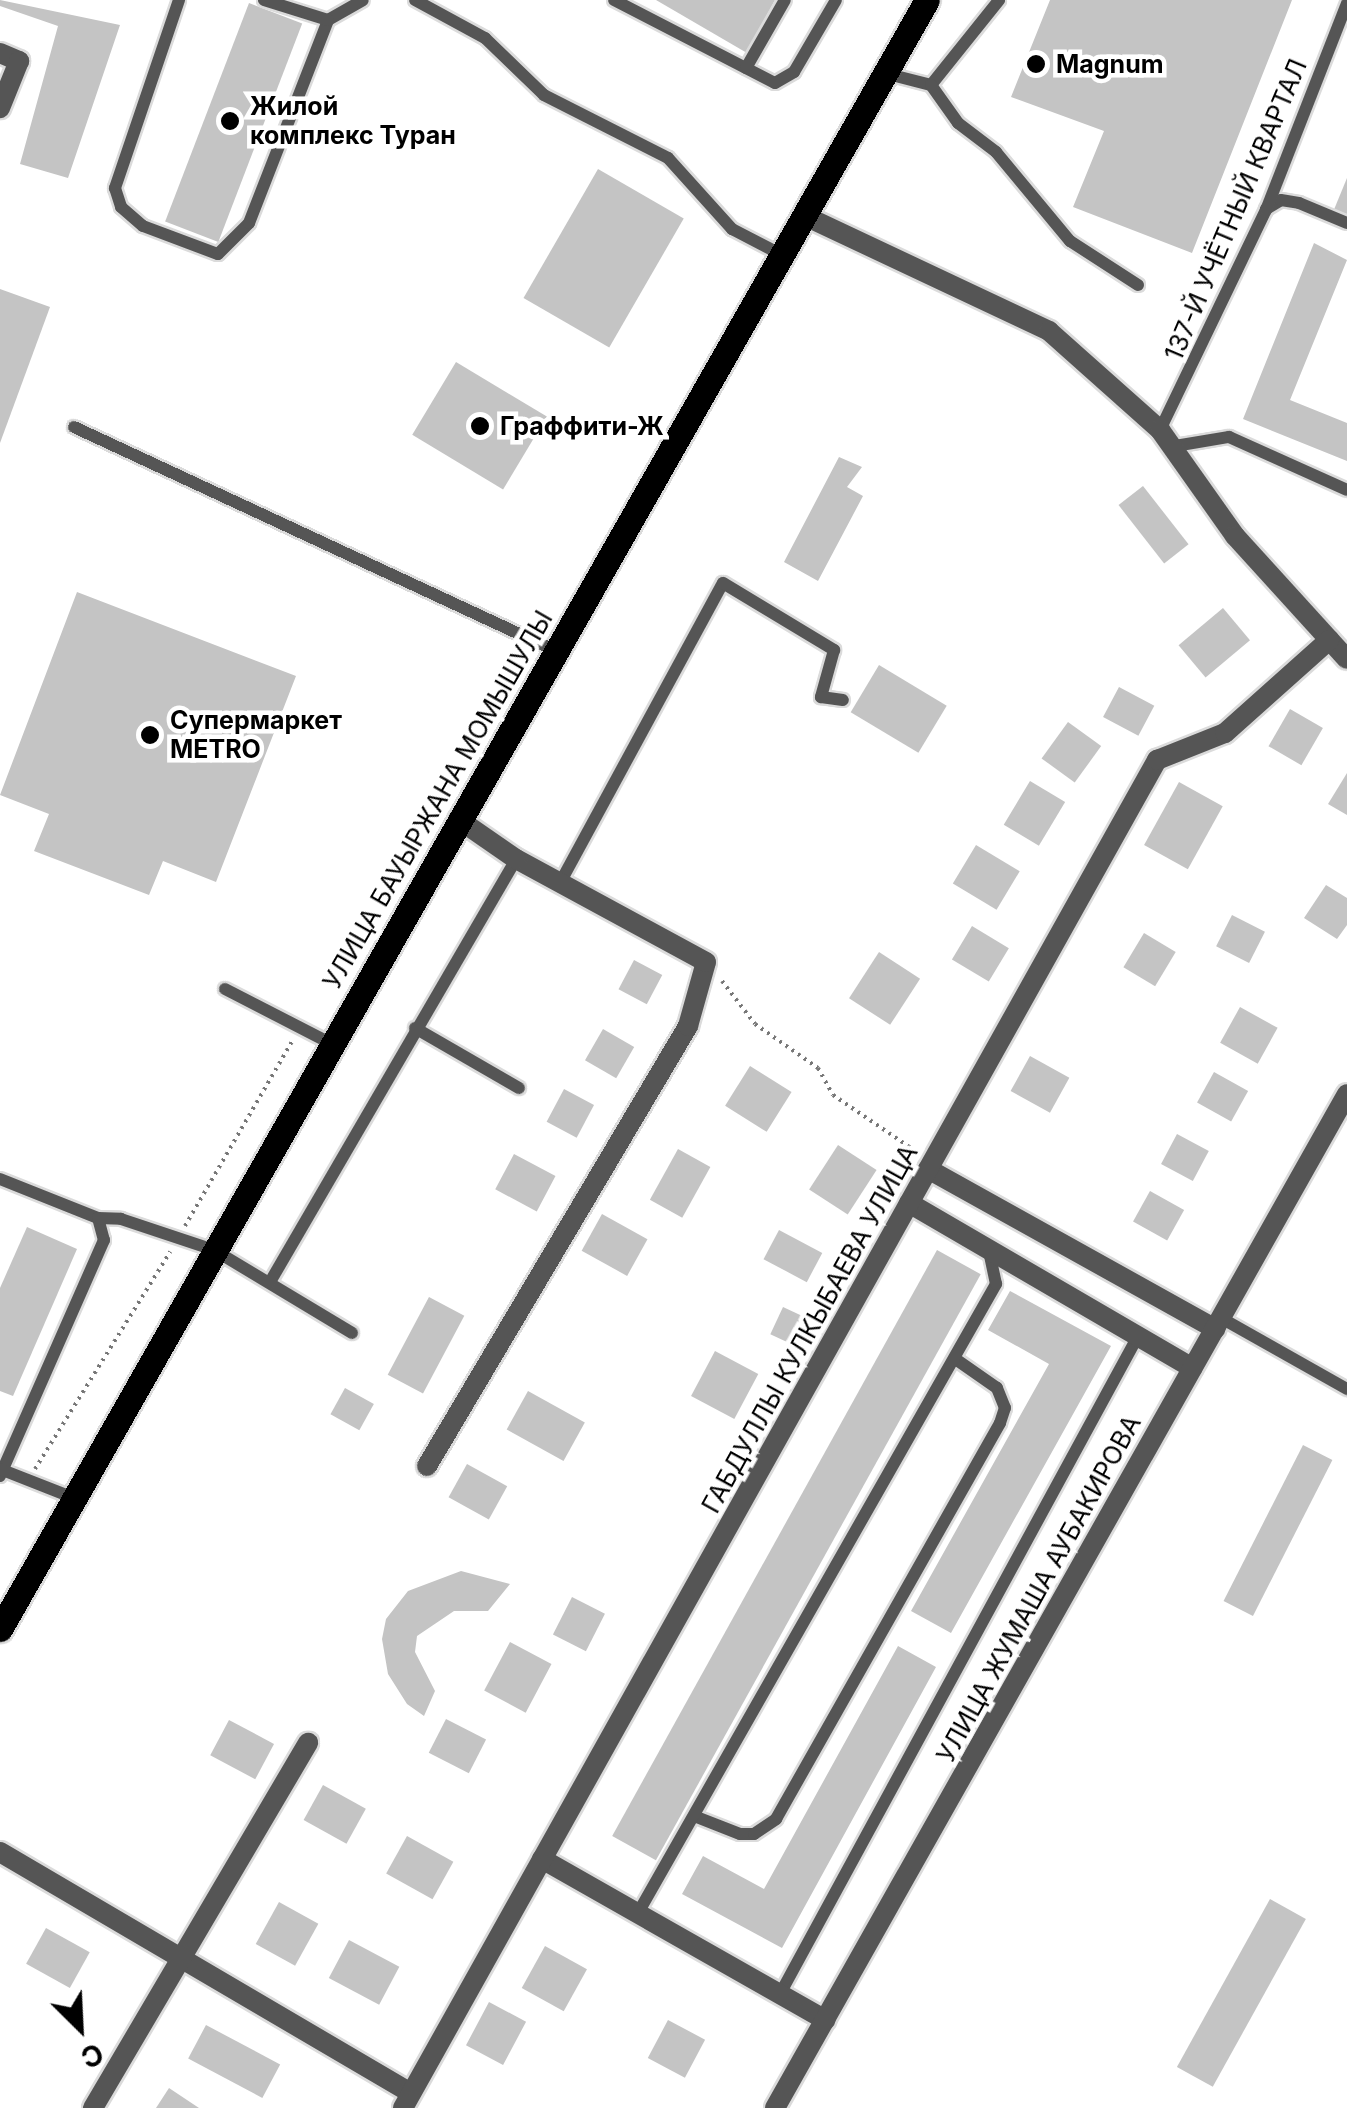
<!DOCTYPE html>
<meta charset="utf-8">
<style>
body{margin:0}
#map{position:relative;width:1347px;height:2108px;overflow:hidden;background:#fff;font-family:Inter,sans-serif}
div>[style]{position:absolute}
[style*='--x']{left:calc(var(--x)*1px);top:calc(var(--y)*1px);width:calc(var(--w)*1px);rotate:calc(var(--a)*1deg)}
.building>*{inset:0;background:#c4c4c4;transform-origin:0 0}
.path>*{height:4px;margin-top:-2px;transform-origin:0;background:repeating-linear-gradient(90deg,#777 0 2.5px,transparent 0 7.5px)}
.roads{filter:drop-shadow(2px 0 #dbdbdb) drop-shadow(-2px 0 #dbdbdb) drop-shadow(0 2px #dbdbdb) drop-shadow(0 -2px #dbdbdb)}
.service>*{height:12px;margin:-6px;padding:0 6px;transform-origin:6px;border-radius:6px;background:#555}
.minor>*{height:20px;margin:-10px;padding:0 10px;transform-origin:10px;border-radius:10px;background:#555}
.primary>*{height:25px;margin:-12.5px;padding:0 12.5px;transform-origin:12.5px;border-radius:12.5px;background:#000}
.dots>*{width:28px;height:28px;translate:-50% -50%;box-sizing:border-box;border:5px solid #fff;border-radius:50%}
span{translate:-50% -50%;white-space:nowrap;text-align:center;line-height:1.15;-webkit-text-stroke:9px #fff;paint-order:stroke}
.poi-label{font-size:25px;color:#000;font-weight:700}
.left{translate:0 -50%;text-align:left}
.street-label{font-size:25px;color:#000}
.north{position:absolute;left:30px;top:1978px;width:100px;height:100px;-webkit-text-stroke:8px #fff;paint-order:stroke;rotate:156deg;font-size:28px;font-weight:700;line-height:40px;text-align:center;color:#000}
.north::after{content:'';display:block;margin:auto;width:35px;height:45px;background:#000;clip-path:polygon(50% 0,100% 100%,50% 72%,0 100%)}
</style>
<div id="map">
<div class="building">
<div style="clip-path:polygon(0 0,120px 25px,68px 178px,20px 164px,58px 26px,0 6px)"></div>
<div style="clip-path:polygon(656px 0,775px 0,747px 53px)"></div>
<div style="clip-path:polygon(1050px 0,1292px 0,1192px 253px,1073px 207px,1104px 131px,1011px 97px)"></div>
<div style="left:249px;top:3px;width:57px;height:234px;rotate:21deg"></div>
<div style="left:598px;top:169px;width:99px;height:149px;rotate:30deg"></div>
<div style="clip-path:polygon(1347px 178px,1347px 217px,1333px 212px)"></div>
<div style="clip-path:polygon(1314px 243px,1347px 260px,1290px 400px,1347px 423px,1347px 461px,1243px 419px)"></div>
<div style="clip-path:polygon(0 289px,50px 307px,0 443px)"></div>
<div style="left:456px;top:362px;width:106px;height:85px;rotate:31deg"></div>
<div style="clip-path:polygon(839px 457px,862px 467px,847px 487px,863px 496px,818px 581px,784px 562px)"></div>
<div style="left:1143px;top:486px;width:74px;height:31px;rotate:52deg"></div>
<div style="clip-path:polygon(77px 592px,296px 676px,216px 882px,163px 861px,149px 895px,34px 851px,49px 814px,0 795px)"></div>
<div style="left:1223px;top:608px;width:42px;height:58px;rotate:50deg"></div>
<div style="left:879px;top:665px;width:79px;height:55px;rotate:31deg"></div>
<div style="left:1119px;top:687px;width:40px;height:34px;rotate:28deg"></div>
<div style="left:1290px;top:709px;width:38px;height:43px;rotate:30deg"></div>
<div style="left:1068px;top:722px;width:41px;height:45px;rotate:36deg"></div>
<div style="clip-path:polygon(1347px 773px,1347px 815px,1328px 804px)"></div>
<div style="left:1030px;top:781px;width:41px;height:51px;rotate:31deg"></div>
<div style="left:1179px;top:782px;width:50px;height:72px;rotate:29deg"></div>
<div style="left:976px;top:845px;width:51px;height:45px;rotate:31deg"></div>
<div style="clip-path:polygon(1326px 885px,1347px 898px,1347px 925px,1337px 939px,1304px 918px)"></div>
<div style="left:1232px;top:915px;width:37px;height:35px;rotate:27deg"></div>
<div style="left:972px;top:926px;width:43px;height:39px;rotate:31deg"></div>
<div style="left:1144px;top:933px;width:37px;height:40px;rotate:31deg"></div>
<div style="left:879px;top:952px;width:49px;height:55px;rotate:33deg"></div>
<div style="left:634px;top:960px;width:32px;height:33px;rotate:28deg"></div>
<div style="left:1240px;top:1007px;width:43px;height:41px;rotate:29deg"></div>
<div style="left:603px;top:1029px;width:36px;height:36px;rotate:30deg"></div>
<div style="left:1030px;top:1056px;width:45px;height:40px;rotate:29deg"></div>
<div style="left:750px;top:1066px;width:49px;height:47px;rotate:32deg"></div>
<div style="left:1214px;top:1072px;width:39px;height:35px;rotate:29deg"></div>
<div style="left:564px;top:1089px;width:34px;height:37px;rotate:28deg"></div>
<div style="left:1177px;top:1134px;width:36px;height:34px;rotate:28deg"></div>
<div style="left:838px;top:1145px;width:46px;height:53px;rotate:33deg"></div>
<div style="left:678px;top:1149px;width:37px;height:58px;rotate:29deg"></div>
<div style="left:514px;top:1154px;width:47px;height:40px;rotate:28deg"></div>
<div style="left:1150px;top:1191px;width:39px;height:35px;rotate:29deg"></div>
<div style="left:602px;top:1214px;width:52px;height:42px;rotate:29deg"></div>
<div style="clip-path:polygon(27px 1227px,77px 1249px,13px 1396px,0 1391px,0 1288px)"></div>
<div style="left:779px;top:1230px;width:49px;height:33px;rotate:28deg"></div>
<div style="left:937px;top:1250px;width:50px;height:670px;rotate:29deg"></div>
<div style="clip-path:polygon(1010px 1291px,1111px 1346px,951px 1633px,911px 1611px,1049px 1364px,988px 1330px)"></div>
<div style="left:429px;top:1297px;width:40px;height:88px;rotate:28deg"></div>
<div style="left:783px;top:1307px;width:29px;height:30px;rotate:25deg"></div>
<div style="left:715px;top:1351px;width:49px;height:51px;rotate:28deg"></div>
<div style="left:345px;top:1388px;width:33px;height:30px;rotate:29deg"></div>
<div style="left:528px;top:1391px;width:65px;height:44px;rotate:29deg"></div>
<div style="left:1303px;top:1445px;width:33px;height:175px;rotate:27deg"></div>
<div style="left:467px;top:1464px;width:46px;height:38px;rotate:29deg"></div>
<div style="clip-path:polygon(461px 1571px,510px 1584px,488px 1611px,454px 1611px,417px 1636px,415px 1652px,435px 1691px,424px 1716px,407px 1704px,388px 1674px,382px 1639px,386px 1619px,408px 1591px)"></div>
<div style="left:572px;top:1597px;width:37px;height:42px;rotate:27deg"></div>
<div style="left:510px;top:1642px;width:47px;height:55px;rotate:28deg"></div>
<div style="clip-path:polygon(898px 1646px,936px 1667px,782px 1948px,682px 1894px,703px 1856px,764px 1889px)"></div>
<div style="left:446px;top:1719px;width:45px;height:38px;rotate:27deg"></div>
<div style="left:229px;top:1720px;width:51px;height:40px;rotate:28deg"></div>
<div style="left:323px;top:1785px;width:49px;height:40px;rotate:29deg"></div>
<div style="left:407px;top:1836px;width:53px;height:43px;rotate:29deg"></div>
<div style="left:1270px;top:1899px;width:41px;height:192px;rotate:29deg"></div>
<div style="left:279px;top:1902px;width:45px;height:48px;rotate:29deg"></div>
<div style="left:46px;top:1928px;width:50px;height:41px;rotate:29deg"></div>
<div style="left:349px;top:1940px;width:57px;height:43px;rotate:28deg"></div>
<div style="left:545px;top:1946px;width:48px;height:48px;rotate:29deg"></div>
<div style="left:489px;top:2002px;width:42px;height:49px;rotate:28deg"></div>
<div style="left:668px;top:2020px;width:42px;height:43px;rotate:28deg"></div>
<div style="left:206px;top:2025px;width:84px;height:38px;rotate:28deg"></div>
<div style="clip-path:polygon(169px 2088px,199px 2108px,156px 2108px)"></div>
</div>
<div class="path">
<div style="--x:722;--y:981;--w:54;--a:52.5"></div>
<div style="--x:755;--y:1024;--w:77;--a:34.9"></div>
<div style="--x:818;--y:1068;--w:31;--a:61"></div>
<div style="--x:833;--y:1095;--w:98;--a:34.2"></div>
<div style="--x:185;--y:1226;--w:215;--a:-59.9"></div>
<div style="--x:35;--y:1469;--w:256;--a:-58.1"></div>
</div>
<div class="roads">
<div class="service">
<div style="--x:179;--y:0;--w:199;--a:108.8"></div>
<div style="--x:115;--y:188;--w:20;--a:72"></div>
<div style="--x:121;--y:207;--w:29;--a:41"></div>
<div style="--x:143;--y:226;--w:80;--a:20.5"></div>
<div style="--x:218;--y:254;--w:44;--a:-45"></div>
<div style="--x:249;--y:223;--w:218;--a:-68.7"></div>
<div style="--x:328;--y:20;--w:40;--a:-29.7"></div>
<div style="--x:264;--y:0;--w:67;--a:17.4"></div>
<div style="--x:415;--y:0;--w:80;--a:28.5"></div>
<div style="--x:485;--y:38;--w:82;--a:44"></div>
<div style="--x:544;--y:95;--w:139;--a:26.9"></div>
<div style="--x:668;--y:158;--w:96;--a:48"></div>
<div style="--x:732;--y:229;--w:54;--a:27.5"></div>
<div style="--x:614;--y:0;--w:181;--a:27.3"></div>
<div style="--x:775;--y:83;--w:22;--a:-30"></div>
<div style="--x:794;--y:72;--w:83;--a:-59.7"></div>
<div style="--x:746;--y:68;--w:78;--a:-60.2"></div>
<div style="--x:884;--y:73;--w:49;--a:14.3"></div>
<div style="--x:931;--y:85;--w:109;--a:-51.3"></div>
<div style="--x:931;--y:85;--w:47;--a:54.6"></div>
<div style="--x:958;--y:123;--w:48;--a:37.3"></div>
<div style="--x:996;--y:152;--w:116;--a:50.3"></div>
<div style="--x:1070;--y:241;--w:81;--a:32.9"></div>
<div style="--x:1266;--y:209;--w:17;--a:-31"></div>
<div style="--x:1281;--y:200;--w:18;--a:9"></div>
<div style="--x:1299;--y:203;--w:52;--a:22.6"></div>
<div style="--x:74;--y:427;--w:534;--a:24.93"></div>
<div style="--x:1160;--y:430;--w:244;--a:-64.3"></div>
<div style="--x:1266;--y:210;--w:222;--a:-68.6"></div>
<div style="--x:1169;--y:447;--w:61;--a:-9.5"></div>
<div style="--x:1229;--y:437;--w:129;--a:24.2"></div>
<div style="--x:561;--y:881;--w:339;--a:-61.5"></div>
<div style="--x:723;--y:583;--w:130;--a:31.1"></div>
<div style="--x:834;--y:650;--w:49;--a:105.5"></div>
<div style="--x:821;--y:697;--w:22;--a:8"></div>
<div style="--x:225;--y:989;--w:120;--a:27.2"></div>
<div style="--x:415;--y:1028;--w:120;--a:30"></div>
<div style="--x:0;--y:1179;--w:105;--a:21.7"></div>
<div style="--x:98;--y:1218;--w:23;--a:75"></div>
<div style="--x:104;--y:1240;--w:258;--a:113.8"></div>
<div style="--x:98;--y:1218;--w:23;--a:2"></div>
<div style="--x:121;--y:1219;--w:98;--a:18.4"></div>
<div style="--x:214;--y:1250;--w:161;--a:31"></div>
<div style="--x:270;--y:1282;--w:489;--a:-59.8"></div>
<div style="--x:1221;--y:1318;--w:145;--a:29.4"></div>
<div style="--x:0;--y:1469;--w:79;--a:21.4"></div>
<div style="--x:694;--y:1816;--w:49;--a:21.4"></div>
<div style="--x:740;--y:1834;--w:14;--a:0"></div>
<div style="--x:754;--y:1834;--w:27;--a:-34"></div>
<div style="--x:776;--y:1819;--w:455;--a:-60.5"></div>
<div style="--x:1000;--y:1423;--w:16;--a:-72"></div>
<div style="--x:1005;--y:1408;--w:22;--a:-112"></div>
<div style="--x:997;--y:1388;--w:52;--a:-145.1"></div>
<div style="--x:638;--y:1913;--w:724;--a:-60.35"></div>
<div style="--x:996;--y:1284;--w:34;--a:-102"></div>
<div style="--x:780;--y:1994;--w:749;--a:-61.45"></div>
</div>
<div class="minor">
<div style="--x:0;--y:53;--w:21;--a:23"></div>
<div style="--x:19;--y:61;--w:51;--a:112"></div>
<div style="--x:805;--y:216;--w:270;--a:25.2"></div>
<div style="--x:1049;--y:331;--w:149;--a:41.7"></div>
<div style="--x:1160;--y:430;--w:130;--a:54.7"></div>
<div style="--x:1235;--y:536;--w:166;--a:47.7"></div>
<div style="--x:928;--y:1169;--w:329;--a:29.1"></div>
<div style="--x:909;--y:1203;--w:328;--a:30.2"></div>
<div style="--x:427;--y:1466;--w:512;--a:-59.32"></div>
<div style="--x:688;--y:1026;--w:66;--a:-74.3"></div>
<div style="--x:706;--y:962;--w:216;--a:-151.5"></div>
<div style="--x:516;--y:859;--w:70;--a:-145.4"></div>
<div style="--x:0;--y:1852;--w:476;--a:30.4"></div>
<div style="--x:542;--y:1859;--w:326;--a:29.6"></div>
<div style="--x:93;--y:2108;--w:424;--a:-59.5"></div>
<div style="--x:403;--y:2108;--w:1545;--a:-60.78"></div>
<div style="--x:1157;--y:760;--w:73;--a:-21.7"></div>
<div style="--x:1225;--y:733;--w:140;--a:-41.8"></div>
<div style="--x:775;--y:2108;--w:1164;--a:-60.57"></div>
</div>
<div class="primary">
<div style="--x:0;--y:1629;--w:1874;--a:-60.36"></div>
</div>
</div>
<div class="dots">
<div style="left:1036px;top:64px;background:#000"></div>
<div style="left:230px;top:121px;background:#000"></div>
<div style="left:480px;top:426px;background:#000"></div>
<div style="left:150px;top:735px;background:#000"></div>
</div>
<div class="poi-label">
<span class="left" style="left:1056px;top:64px">Magnum</span>
<span class="left" style="left:250px;top:121px">Жилой<br>комплекс Туран</span>
<span class="left" style="left:500px;top:426px">Граффити-Ж</span>
<span class="left" style="left:170px;top:735px">Супермаркет<br>METRO</span>
</div>
<div class="street-label">
<span style="left:1236px;top:210px;rotate:-67deg">137-Й УЧЁТНЫЙ КВАРТАЛ</span>
<span style="left:438px;top:800px;rotate:-60deg">УЛИЦА БАУЫРЖАНА МОМЫШУЛЫ</span>
<span style="left:810px;top:1329px;rotate:-61deg">ГАБДУЛЛЫ КУЛКЫБАЕВА УЛИЦА</span>
<span style="left:1039px;top:1589px;rotate:-61deg">УЛИЦА ЖУМАША АУБАКИРОВА</span>
</div>
<div class="north">С</div>
</div>
